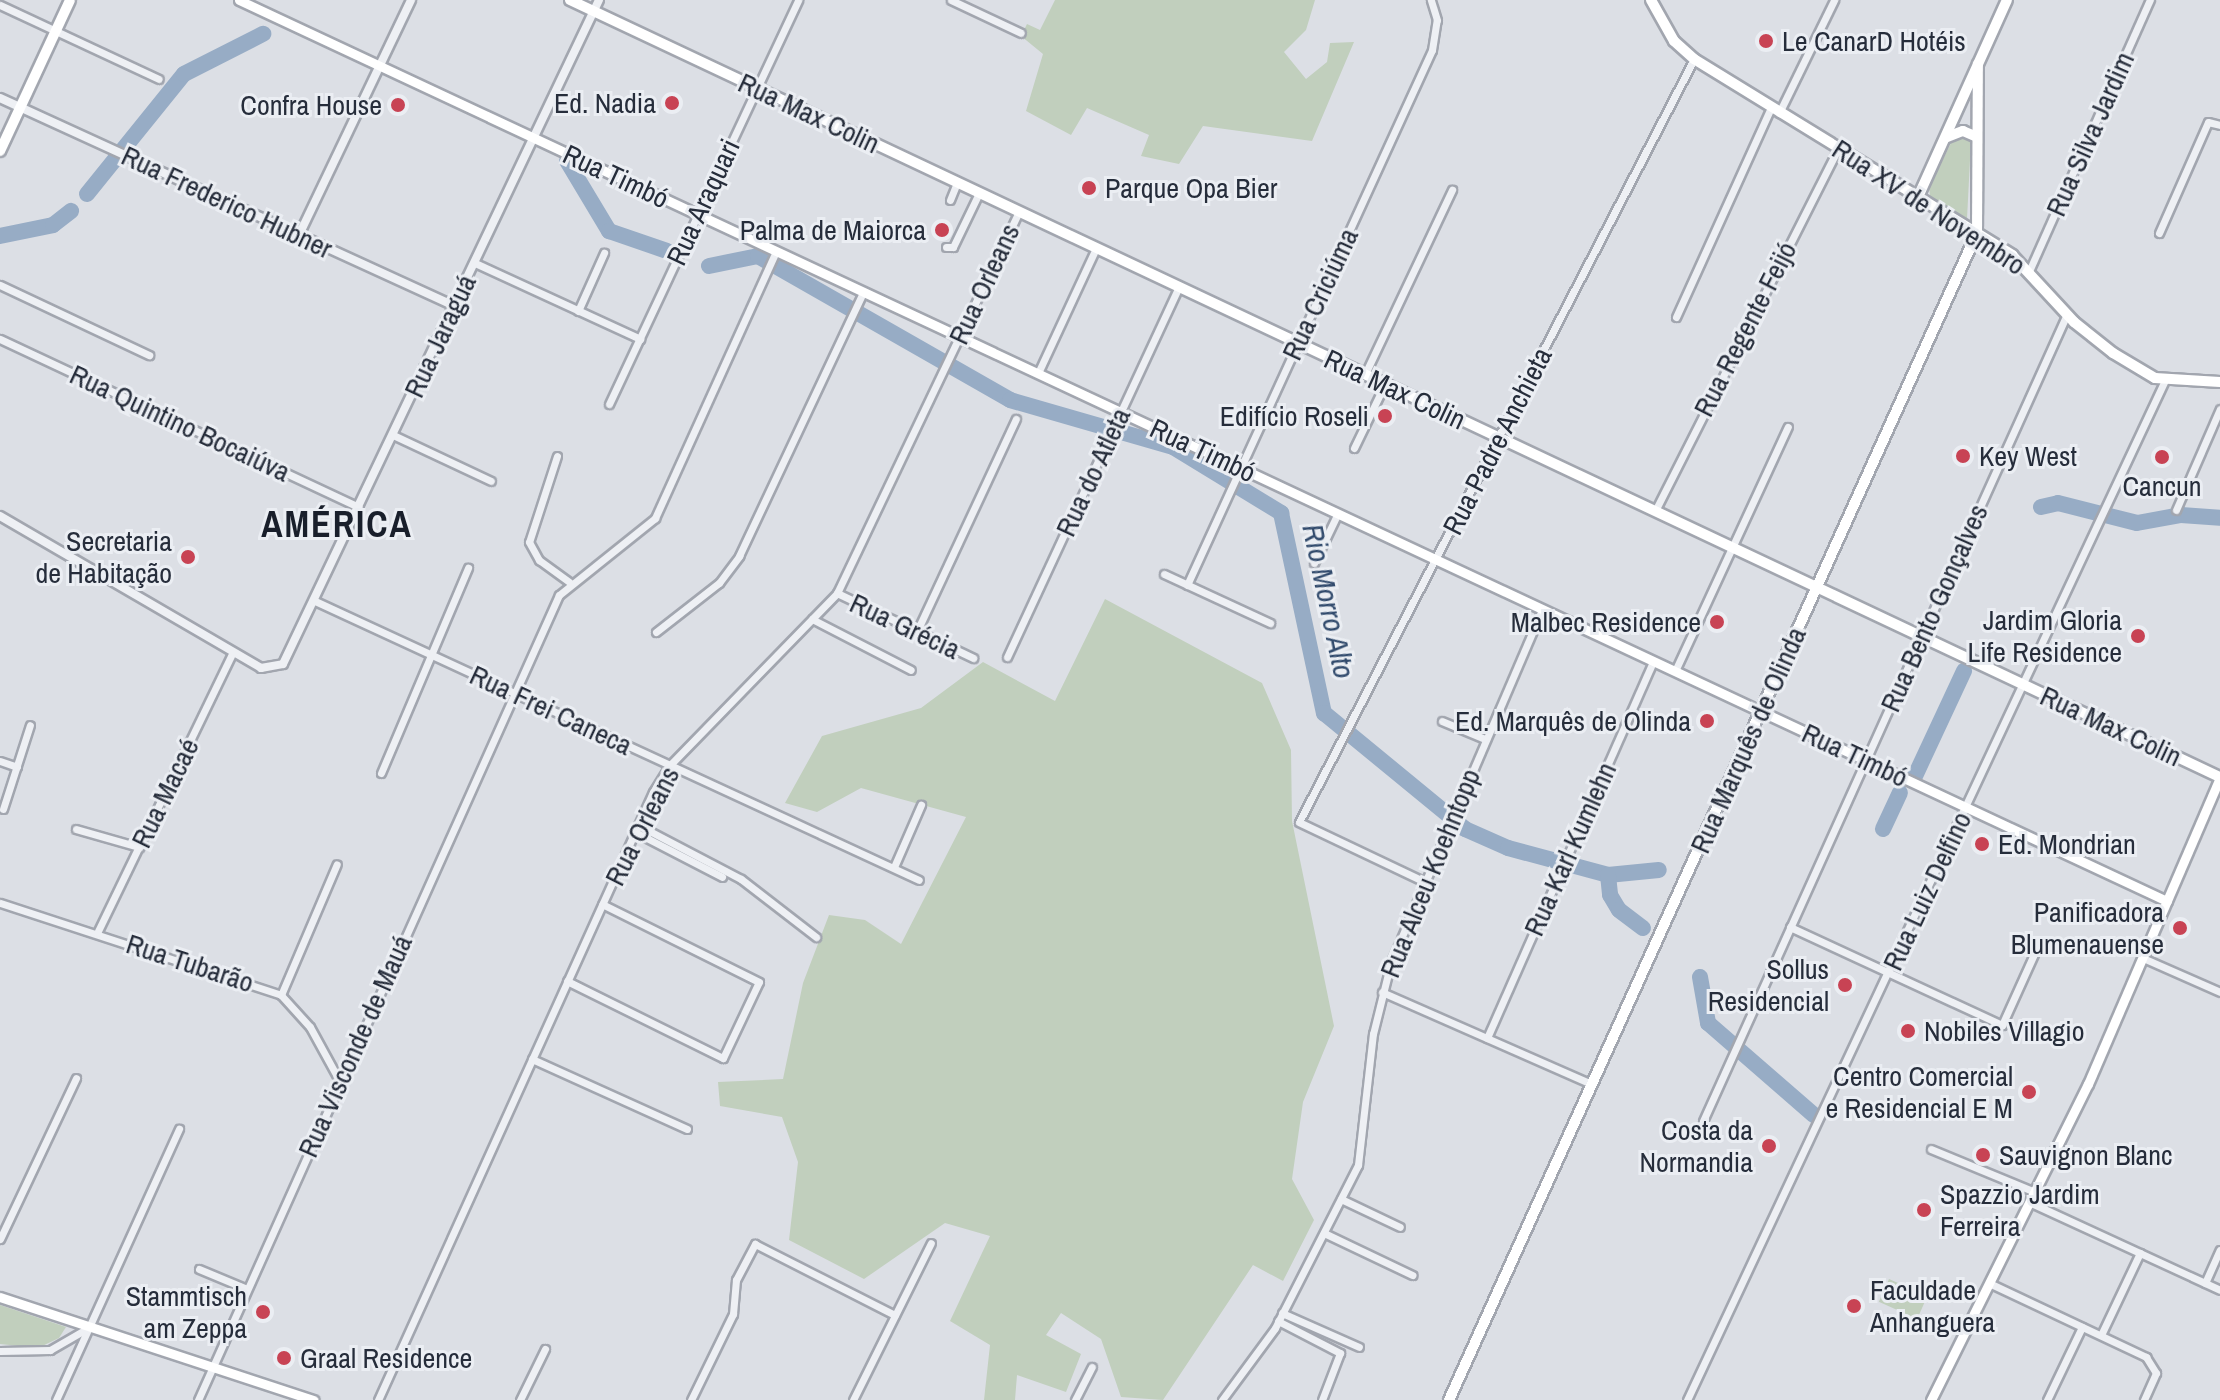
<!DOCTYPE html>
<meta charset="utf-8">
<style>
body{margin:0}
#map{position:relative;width:2220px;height:1400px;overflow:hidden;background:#dcdfe5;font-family:"Archivo Narrow",sans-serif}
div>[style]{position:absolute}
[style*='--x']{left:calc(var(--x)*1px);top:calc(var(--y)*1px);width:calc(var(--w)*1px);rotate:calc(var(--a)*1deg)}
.green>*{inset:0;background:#c1cfbd;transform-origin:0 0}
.river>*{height:16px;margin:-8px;padding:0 8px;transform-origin:8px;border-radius:8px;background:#97acc5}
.roads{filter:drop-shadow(2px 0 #a2a6af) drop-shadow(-2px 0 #a2a6af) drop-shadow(0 2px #a2a6af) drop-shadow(0 -2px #a2a6af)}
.minor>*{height:7px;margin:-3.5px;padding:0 3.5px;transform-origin:3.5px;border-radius:3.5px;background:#eef0f4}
.tertiary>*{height:8px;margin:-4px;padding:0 4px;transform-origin:4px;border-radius:4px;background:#eef0f4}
.secondary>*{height:9px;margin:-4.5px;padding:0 4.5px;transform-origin:4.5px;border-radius:4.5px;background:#fff}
.primary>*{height:10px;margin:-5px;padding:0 5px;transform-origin:5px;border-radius:5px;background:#fff}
.dots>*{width:22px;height:22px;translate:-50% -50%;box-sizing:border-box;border:4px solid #ebeef3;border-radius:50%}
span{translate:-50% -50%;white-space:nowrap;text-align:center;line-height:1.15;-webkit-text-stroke:6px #ebeef3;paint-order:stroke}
.poi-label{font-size:28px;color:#262d3b}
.left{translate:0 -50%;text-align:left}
.right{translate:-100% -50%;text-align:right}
.street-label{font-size:28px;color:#262d3b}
.water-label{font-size:30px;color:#324b6d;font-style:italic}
.district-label{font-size:36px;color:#191f2b;font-weight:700;letter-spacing:2px}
</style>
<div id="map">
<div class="green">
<div style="clip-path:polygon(1055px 0,1315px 0,1306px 30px,1284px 52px,1306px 79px,1327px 62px,1330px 43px,1354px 42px,1312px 141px,1203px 126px,1179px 164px,1141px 156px,1149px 135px,1087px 108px,1071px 135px,1026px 111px,1043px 54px,1021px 36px,1027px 24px,1040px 30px)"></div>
<div style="clip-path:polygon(1955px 135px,1971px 140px,1967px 219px,1930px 196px,1929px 187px)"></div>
<div style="clip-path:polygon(1105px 599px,1262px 683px,1291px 750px,1292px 821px,1334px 1026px,1303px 1102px,1292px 1179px,1314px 1220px,1283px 1281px,1253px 1265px,1163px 1400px,1121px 1397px,1101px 1339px,1061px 1313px,1046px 1335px,1081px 1354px,1066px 1392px,1017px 1375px,1015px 1400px,984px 1400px,990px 1345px,950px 1321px,990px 1236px,945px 1223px,864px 1279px,789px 1240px,798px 1162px,782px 1117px,720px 1106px,718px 1082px,783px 1079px,803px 983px,829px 915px,865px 920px,901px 944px,966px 817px,861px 788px,817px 812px,785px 803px,822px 736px,921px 708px,983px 662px,1055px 701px)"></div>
<div style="left:1889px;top:1279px;width:42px;height:25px;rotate:24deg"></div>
<div style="clip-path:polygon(0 1305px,66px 1327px,59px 1338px,38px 1348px,0 1344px)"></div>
</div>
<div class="river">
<div style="--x:567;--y:161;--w:82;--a:59"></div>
<div style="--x:609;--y:231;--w:61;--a:19"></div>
<div style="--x:87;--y:194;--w:154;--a:-51.1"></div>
<div style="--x:184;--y:74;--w:89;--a:-26.9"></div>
<div style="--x:0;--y:236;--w:54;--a:-11.7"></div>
<div style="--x:53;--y:225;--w:23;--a:-38"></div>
<div style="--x:709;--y:266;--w:50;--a:-11.5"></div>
<div style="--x:758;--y:256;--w:290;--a:29.7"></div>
<div style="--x:1010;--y:400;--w:170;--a:16.1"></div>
<div style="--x:1173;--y:447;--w:127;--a:31.4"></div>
<div style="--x:1281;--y:513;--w:205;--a:77.9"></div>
<div style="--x:1324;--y:713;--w:183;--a:39.4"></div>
<div style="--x:1465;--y:829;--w:47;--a:23.8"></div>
<div style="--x:1508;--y:848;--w:104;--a:15.1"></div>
<div style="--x:1608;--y:875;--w:51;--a:-5.6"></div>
<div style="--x:2041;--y:507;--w:17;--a:-13"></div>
<div style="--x:2058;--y:503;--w:81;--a:14.2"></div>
<div style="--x:2137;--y:523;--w:45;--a:-10.3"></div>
<div style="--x:2181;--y:515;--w:39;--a:4"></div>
<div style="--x:1915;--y:776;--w:116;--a:-65"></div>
<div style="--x:1883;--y:829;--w:40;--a:-65"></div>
<div style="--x:1608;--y:875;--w:20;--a:84"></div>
<div style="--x:1610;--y:895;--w:17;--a:59"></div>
<div style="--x:1619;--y:910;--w:30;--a:37"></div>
<div style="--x:1700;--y:977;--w:47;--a:80.1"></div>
<div style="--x:1708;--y:1023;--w:140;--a:41"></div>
</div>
<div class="roads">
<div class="minor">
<div style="--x:951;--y:0;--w:77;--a:25.2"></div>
<div style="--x:0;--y:5;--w:175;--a:25"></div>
<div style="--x:1779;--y:113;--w:126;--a:-64"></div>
<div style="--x:950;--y:200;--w:18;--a:-68"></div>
<div style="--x:2159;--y:233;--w:121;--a:-66.2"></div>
<div style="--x:2208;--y:122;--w:12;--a:14"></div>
<div style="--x:946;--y:247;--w:7;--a:0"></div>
<div style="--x:953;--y:247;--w:60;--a:-64.3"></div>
<div style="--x:475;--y:263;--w:182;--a:24.7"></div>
<div style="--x:2030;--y:269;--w:295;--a:-66"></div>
<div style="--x:0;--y:285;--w:165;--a:25.2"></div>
<div style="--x:578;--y:311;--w:64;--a:-65.9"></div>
<div style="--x:1676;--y:317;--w:230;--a:-65.6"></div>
<div style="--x:0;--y:339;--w:396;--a:25.1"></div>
<div style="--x:1038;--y:373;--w:138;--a:-65.1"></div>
<div style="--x:1365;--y:374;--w:204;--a:-64.7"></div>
<div style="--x:609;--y:404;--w:446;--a:-64.9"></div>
<div style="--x:393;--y:435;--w:108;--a:25.1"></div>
<div style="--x:1354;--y:448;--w:71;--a:-64.2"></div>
<div style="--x:557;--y:456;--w:90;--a:108"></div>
<div style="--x:529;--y:542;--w:21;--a:61"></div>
<div style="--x:539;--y:560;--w:37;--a:36"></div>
<div style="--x:2176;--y:510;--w:110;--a:-66.5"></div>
<div style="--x:1655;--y:511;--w:406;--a:-63.2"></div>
<div style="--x:1314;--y:563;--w:55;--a:-64.4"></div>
<div style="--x:1164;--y:574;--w:117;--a:24.8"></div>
<div style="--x:1187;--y:585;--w:588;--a:-65.39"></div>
<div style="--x:1432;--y:50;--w:30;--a:-81"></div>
<div style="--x:1437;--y:20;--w:21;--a:-107"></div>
<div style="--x:837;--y:593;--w:151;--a:25.5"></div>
<div style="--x:315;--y:601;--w:665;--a:24.79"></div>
<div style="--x:812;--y:619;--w:111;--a:27.3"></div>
<div style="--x:917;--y:631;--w:234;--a:-65"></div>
<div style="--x:656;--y:632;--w:80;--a:-37.9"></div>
<div style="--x:719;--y:583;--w:34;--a:-53"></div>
<div style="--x:739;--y:556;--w:292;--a:-64.8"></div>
<div style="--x:1007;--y:657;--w:408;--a:-65.1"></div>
<div style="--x:1675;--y:671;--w:269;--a:-65.2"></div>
<div style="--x:1442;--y:721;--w:47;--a:22.7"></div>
<div style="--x:0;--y:761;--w:18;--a:19"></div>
<div style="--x:381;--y:773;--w:223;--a:-67"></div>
<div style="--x:3;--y:809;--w:88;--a:-72.2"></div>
<div style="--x:638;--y:825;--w:116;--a:27.7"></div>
<div style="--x:741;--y:879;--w:95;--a:37.7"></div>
<div style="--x:76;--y:829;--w:66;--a:15.9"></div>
<div style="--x:635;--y:832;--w:98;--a:27.3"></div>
<div style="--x:894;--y:867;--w:68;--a:-66.5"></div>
<div style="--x:1423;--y:881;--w:137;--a:-154.6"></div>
<div style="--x:1299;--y:822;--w:859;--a:-62.63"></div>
<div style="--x:0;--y:903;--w:296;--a:18.1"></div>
<div style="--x:281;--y:995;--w:43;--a:47.8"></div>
<div style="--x:310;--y:1027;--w:60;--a:61.3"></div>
<div style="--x:1790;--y:927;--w:234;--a:24.8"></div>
<div style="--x:2002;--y:1025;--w:90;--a:-65.7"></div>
<div style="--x:97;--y:933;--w:312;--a:-64.2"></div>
<div style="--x:2143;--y:958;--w:84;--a:23.8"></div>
<div style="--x:567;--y:981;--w:174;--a:26.3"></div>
<div style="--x:723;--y:1058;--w:84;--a:-64.7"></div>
<div style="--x:759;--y:982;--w:175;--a:-153.6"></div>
<div style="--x:1382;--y:992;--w:229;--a:23.7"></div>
<div style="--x:281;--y:995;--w:142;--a:-66.9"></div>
<div style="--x:1487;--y:1038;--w:412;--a:-66.2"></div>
<div style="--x:532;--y:1059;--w:170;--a:24.3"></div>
<div style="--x:1703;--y:1121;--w:885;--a:-65.72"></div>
<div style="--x:1931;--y:1149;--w:113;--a:22.5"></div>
<div style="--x:1341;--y:1199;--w:65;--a:25.4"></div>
<div style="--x:2029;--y:1202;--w:210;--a:24.7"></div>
<div style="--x:1324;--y:1233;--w:98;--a:25.5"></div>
<div style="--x:0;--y:1239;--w:178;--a:-64.7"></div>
<div style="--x:199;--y:1269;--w:52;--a:22.6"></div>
<div style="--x:1989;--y:1283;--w:174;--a:25.2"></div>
<div style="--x:2146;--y:1357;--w:19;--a:58"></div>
<div style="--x:2156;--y:1373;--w:30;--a:114"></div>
<div style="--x:2205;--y:1283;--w:36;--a:-66"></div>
<div style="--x:1282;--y:1313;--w:84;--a:23.8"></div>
<div style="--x:1278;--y:1321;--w:70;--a:27.3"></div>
<div style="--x:1340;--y:1353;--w:50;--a:111"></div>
<div style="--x:2101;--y:1335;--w:91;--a:-64.6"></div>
<div style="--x:0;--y:1351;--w:50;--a:-1.1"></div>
<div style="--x:50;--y:1350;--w:44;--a:-30.1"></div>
<div style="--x:56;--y:1400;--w:298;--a:-65.6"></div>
<div style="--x:198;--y:1400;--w:882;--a:-65.85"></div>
<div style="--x:559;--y:595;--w:123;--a:-38.7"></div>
<div style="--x:655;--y:518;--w:293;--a:-65.6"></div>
<div style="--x:378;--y:1400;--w:667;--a:-65.66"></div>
<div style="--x:653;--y:792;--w:32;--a:-58"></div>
<div style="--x:670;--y:765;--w:240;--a:-45.8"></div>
<div style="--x:837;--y:593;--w:423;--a:-64.5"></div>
<div style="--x:520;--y:1400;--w:57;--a:-63.9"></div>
<div style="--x:691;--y:1400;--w:96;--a:-64"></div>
<div style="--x:733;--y:1314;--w:34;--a:-85"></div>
<div style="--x:736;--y:1280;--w:41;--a:-62.2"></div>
<div style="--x:755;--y:1244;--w:157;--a:26.9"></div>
<div style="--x:853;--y:1400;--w:175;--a:-63.6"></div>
<div style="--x:1075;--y:1400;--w:37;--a:-63"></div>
<div style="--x:1222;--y:1400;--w:89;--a:-53.6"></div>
<div style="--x:1275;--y:1328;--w:183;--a:-63"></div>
<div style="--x:1358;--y:1165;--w:132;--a:-83.5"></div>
<div style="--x:1373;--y:1034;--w:74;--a:-76"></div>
<div style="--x:1391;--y:962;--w:384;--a:-66.8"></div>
<div style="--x:1687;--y:1400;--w:1126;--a:-64.89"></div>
<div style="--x:2047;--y:1400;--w:81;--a:-64.4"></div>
</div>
<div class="tertiary">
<div style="--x:0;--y:98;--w:499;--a:24.6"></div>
<div style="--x:299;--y:235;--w:260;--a:-64.5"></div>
<div style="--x:0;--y:516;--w:302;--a:30.2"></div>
<div style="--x:261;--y:668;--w:22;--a:-10"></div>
<div style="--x:283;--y:664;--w:735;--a:-64.55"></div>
</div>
<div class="secondary">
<div style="--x:239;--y:0;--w:2128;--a:25.05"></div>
<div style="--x:0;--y:1297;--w:330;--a:18.2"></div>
<div style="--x:1931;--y:1400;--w:353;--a:-63.6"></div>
<div style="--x:2088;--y:1084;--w:333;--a:-66.7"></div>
</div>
<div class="primary">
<div style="--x:570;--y:0;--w:1824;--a:25.22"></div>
<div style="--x:1651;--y:0;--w:47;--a:60.7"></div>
<div style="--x:1674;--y:41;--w:27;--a:42"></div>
<div style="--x:1694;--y:59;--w:374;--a:31.6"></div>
<div style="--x:2012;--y:255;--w:91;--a:47.2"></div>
<div style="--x:2074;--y:322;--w:50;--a:38.5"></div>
<div style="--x:2113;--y:353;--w:49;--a:30.8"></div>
<div style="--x:2155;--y:378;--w:65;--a:3.5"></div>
<div style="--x:1947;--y:137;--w:17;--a:-21"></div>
<div style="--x:1963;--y:131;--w:15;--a:23"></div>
<div style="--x:0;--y:151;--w:166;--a:-65.1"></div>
<div style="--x:1918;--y:197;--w:216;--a:-65.7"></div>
<div style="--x:1449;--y:1400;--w:1281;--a:-65.66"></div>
<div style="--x:1977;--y:233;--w:169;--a:-89.7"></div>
</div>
</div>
<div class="dots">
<div style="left:1766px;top:41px;background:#c84354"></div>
<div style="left:672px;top:103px;background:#c84354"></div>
<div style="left:398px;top:105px;background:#c84354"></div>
<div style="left:1089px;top:188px;background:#c84354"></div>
<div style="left:942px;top:230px;background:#c84354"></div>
<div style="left:1385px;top:416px;background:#c84354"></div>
<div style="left:1963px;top:456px;background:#c84354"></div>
<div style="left:2162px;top:457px;background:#c84354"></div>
<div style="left:188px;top:557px;background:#c84354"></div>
<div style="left:1717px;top:622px;background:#c84354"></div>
<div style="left:2138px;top:636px;background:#c84354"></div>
<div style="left:1707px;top:721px;background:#c84354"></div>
<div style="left:1982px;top:844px;background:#c84354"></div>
<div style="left:2180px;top:928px;background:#c84354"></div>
<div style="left:1845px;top:985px;background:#c84354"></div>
<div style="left:1908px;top:1031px;background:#c84354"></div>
<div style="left:2029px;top:1092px;background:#c84354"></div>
<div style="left:1769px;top:1146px;background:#c84354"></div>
<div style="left:1983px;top:1155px;background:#c84354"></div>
<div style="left:1924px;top:1210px;background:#c84354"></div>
<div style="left:1854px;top:1306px;background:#c84354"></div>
<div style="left:263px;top:1312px;background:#c84354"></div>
<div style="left:284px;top:1358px;background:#c84354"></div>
</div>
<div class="poi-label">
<span class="left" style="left:1782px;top:41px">Le CanarD Hotéis</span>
<span class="right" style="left:656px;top:103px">Ed. Nadia</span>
<span class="right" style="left:382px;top:105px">Confra House</span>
<span class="left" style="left:1105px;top:188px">Parque Opa Bier</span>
<span class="right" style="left:926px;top:230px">Palma de Maiorca</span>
<span class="right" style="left:1369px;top:416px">Edifício Roseli</span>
<span class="left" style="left:1979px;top:456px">Key West</span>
<span style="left:2162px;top:486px">Cancun</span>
<span class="right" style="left:172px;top:557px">Secretaria<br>de Habitação</span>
<span class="right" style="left:2122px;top:636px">Jardim Gloria<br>Life Residence</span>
<span class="right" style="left:1701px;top:622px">Malbec Residence</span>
<span class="right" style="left:1691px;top:721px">Ed. Marquês de Olinda</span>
<span class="left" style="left:1998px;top:844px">Ed. Mondrian</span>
<span class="right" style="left:2164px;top:928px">Panificadora<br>Blumenauense</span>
<span class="right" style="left:1829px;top:985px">Sollus<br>Residencial</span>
<span class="left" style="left:1924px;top:1031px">Nobiles Villagio</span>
<span class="right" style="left:2013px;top:1092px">Centro Comercial<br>e Residencial E M</span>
<span class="right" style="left:1753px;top:1146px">Costa da<br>Normandia</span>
<span class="left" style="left:1999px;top:1155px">Sauvignon Blanc</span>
<span class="left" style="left:1940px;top:1210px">Spazzio Jardim<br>Ferreira</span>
<span class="left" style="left:1870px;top:1306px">Faculdade<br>Anhanguera</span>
<span class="right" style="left:247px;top:1312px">Stammtisch<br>am Zeppa</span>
<span class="left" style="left:300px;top:1358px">Graal Residence</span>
</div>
<div class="street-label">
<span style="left:809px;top:113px;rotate:25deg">Rua Max Colin</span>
<span style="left:2090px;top:134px;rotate:-66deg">Rua Silva Jardim</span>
<span style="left:616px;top:176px;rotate:25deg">Rua Timbó</span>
<span style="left:227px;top:202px;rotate:25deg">Rua Frederico Hubner</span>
<span style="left:703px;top:202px;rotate:-65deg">Rua Araquari</span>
<span style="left:1929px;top:207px;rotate:33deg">Rua XV de Novembro</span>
<span style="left:984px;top:284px;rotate:-65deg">Rua Orleans</span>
<span style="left:1320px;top:294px;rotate:-65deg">Rua Criciúma</span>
<span style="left:1745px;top:329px;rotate:-63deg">Rua Regente Feijó</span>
<span style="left:440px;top:336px;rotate:-65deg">Rua Jaraguá</span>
<span style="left:1395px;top:389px;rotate:25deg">Rua Max Colin</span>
<span style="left:180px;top:423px;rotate:25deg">Rua Quintino Bocaiúva</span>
<span style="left:1497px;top:441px;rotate:-63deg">Rua Padre Anchieta</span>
<span style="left:1203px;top:450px;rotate:25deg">Rua Timbó</span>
<span style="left:1093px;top:472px;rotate:-65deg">Rua do Atleta</span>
<span style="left:1934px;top:608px;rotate:-66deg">Rua Bento Gonçalves</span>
<span style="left:905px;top:626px;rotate:25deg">Rua Grécia</span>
<span style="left:551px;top:710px;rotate:25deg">Rua Frei Caneca</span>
<span style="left:2111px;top:726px;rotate:25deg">Rua Max Colin</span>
<span style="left:1748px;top:740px;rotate:-66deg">Rua Marquês de Olinda</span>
<span style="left:1855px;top:755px;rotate:25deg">Rua Timbó</span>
<span style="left:165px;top:793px;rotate:-64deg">Rua Macaé</span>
<span style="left:642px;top:826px;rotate:-63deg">Rua Orleans</span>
<span style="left:1570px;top:849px;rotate:-66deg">Rua Karl Kumlehn</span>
<span style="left:1430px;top:873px;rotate:-68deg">Rua Alceu Koehntopp</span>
<span style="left:1927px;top:891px;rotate:-65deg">Rua Luiz Delfino</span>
<span style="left:190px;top:963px;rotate:18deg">Rua Tubarão</span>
<span style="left:355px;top:1046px;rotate:-66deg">Rua Visconde de Mauá</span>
</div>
<div class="water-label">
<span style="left:1329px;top:601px;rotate:78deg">Rio Morro Alto</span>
</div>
<div class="district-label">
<span style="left:337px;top:525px">AMÉRICA</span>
</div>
</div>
